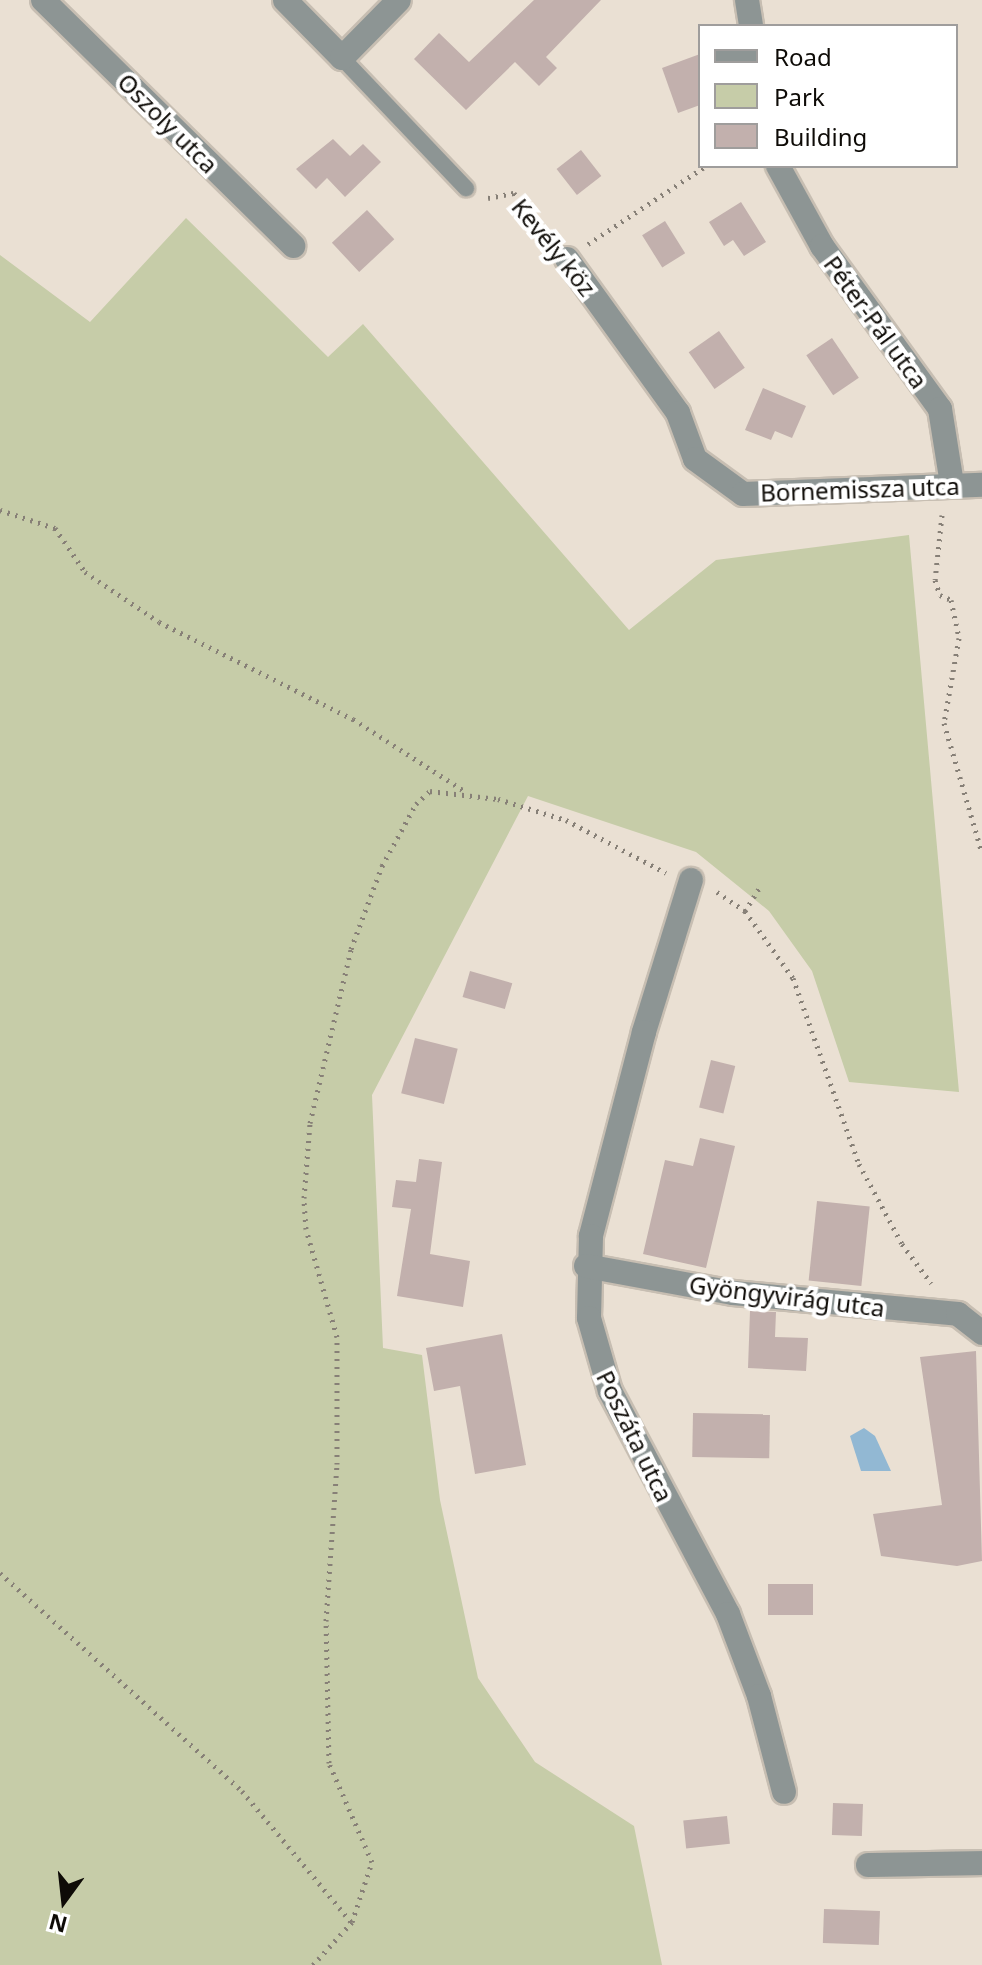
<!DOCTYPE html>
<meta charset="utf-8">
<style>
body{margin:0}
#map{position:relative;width:982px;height:1965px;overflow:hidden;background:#eae0d3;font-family:"Noto Sans",sans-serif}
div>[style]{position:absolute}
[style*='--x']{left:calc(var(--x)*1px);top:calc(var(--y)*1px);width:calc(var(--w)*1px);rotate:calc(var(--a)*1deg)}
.green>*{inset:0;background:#c6cca8}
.water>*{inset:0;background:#92b8d3}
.building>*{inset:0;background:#c2b0ad;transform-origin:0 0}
.path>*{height:5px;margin-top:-2.5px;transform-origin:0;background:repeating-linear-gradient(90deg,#878077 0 2px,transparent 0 8px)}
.roads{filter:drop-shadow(2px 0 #c7beb2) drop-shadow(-2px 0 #c7beb2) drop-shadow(0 2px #c7beb2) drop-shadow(0 -2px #c7beb2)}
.lane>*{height:16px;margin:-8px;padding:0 8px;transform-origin:8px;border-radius:8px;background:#8d9594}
.street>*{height:24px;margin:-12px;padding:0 12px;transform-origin:12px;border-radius:12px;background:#8d9594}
span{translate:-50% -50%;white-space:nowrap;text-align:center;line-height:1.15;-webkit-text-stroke:8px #fff;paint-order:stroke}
.street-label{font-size:24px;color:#0e0b07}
.legend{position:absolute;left:698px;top:24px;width:260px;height:144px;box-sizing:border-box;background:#fff;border:2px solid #9f9d9c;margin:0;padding:10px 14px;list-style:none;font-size:24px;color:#0e0b07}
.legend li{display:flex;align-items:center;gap:16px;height:40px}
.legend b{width:40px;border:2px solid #9f9d9c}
.north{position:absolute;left:24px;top:1861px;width:80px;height:80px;-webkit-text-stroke:6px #fff;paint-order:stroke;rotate:195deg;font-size:22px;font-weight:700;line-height:32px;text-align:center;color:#0e0b07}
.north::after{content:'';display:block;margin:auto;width:28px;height:36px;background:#0e0b07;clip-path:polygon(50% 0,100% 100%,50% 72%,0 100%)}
</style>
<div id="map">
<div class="green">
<div style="clip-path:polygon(186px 218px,328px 357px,363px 324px,629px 630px,716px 560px,909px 535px,959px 1092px,849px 1082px,812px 971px,769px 911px,696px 852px,528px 796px,372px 1095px,383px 1348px,422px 1355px,440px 1500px,478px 1678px,535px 1762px,634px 1826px,662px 1965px,0 1965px,0 255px,90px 322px)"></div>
</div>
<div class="water">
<div style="clip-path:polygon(864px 1428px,875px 1436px,891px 1471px,861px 1471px,850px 1436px)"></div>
</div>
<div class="building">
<div style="clip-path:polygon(534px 0,601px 0,546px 57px,557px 68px,539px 86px,515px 62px,466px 110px,414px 59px,439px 33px,469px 62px)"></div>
<div style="clip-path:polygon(700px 54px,700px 105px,678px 113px,662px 68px)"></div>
<div style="clip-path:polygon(333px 139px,350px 156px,363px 144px,381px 162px,345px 197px,327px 178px,316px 189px,296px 169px)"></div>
<div style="left:581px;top:150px;width:33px;height:31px;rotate:52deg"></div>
<div style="clip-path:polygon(741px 202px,766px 242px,744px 256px,733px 240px,724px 246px,709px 222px)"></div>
<div style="left:367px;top:210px;width:40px;height:48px;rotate:47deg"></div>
<div style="left:665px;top:221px;width:38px;height:27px;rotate:58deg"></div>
<div style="left:719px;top:331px;width:45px;height:37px;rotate:55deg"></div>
<div style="left:832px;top:338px;width:48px;height:31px;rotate:56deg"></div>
<div style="clip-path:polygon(763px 388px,806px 406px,792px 438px,775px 431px,771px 440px,745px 430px)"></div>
<div style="left:470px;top:971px;width:44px;height:27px;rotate:16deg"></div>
<div style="left:415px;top:1038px;width:44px;height:57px;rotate:14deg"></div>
<div style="left:711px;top:1060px;width:25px;height:49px;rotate:14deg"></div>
<div style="clip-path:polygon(700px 1138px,735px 1146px,706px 1268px,643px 1254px,665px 1160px,693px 1166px)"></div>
<div style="clip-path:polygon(419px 1159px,442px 1162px,430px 1254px,470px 1261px,463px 1307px,397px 1296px,411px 1209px,392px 1207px,396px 1180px,416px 1182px)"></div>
<div style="left:817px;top:1201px;width:53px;height:80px;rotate:6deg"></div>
<div style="clip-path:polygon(750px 1311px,776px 1312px,775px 1337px,808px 1338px,806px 1371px,748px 1368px)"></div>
<div style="clip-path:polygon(502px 1334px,526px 1465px,475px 1474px,460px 1386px,434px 1391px,426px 1348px)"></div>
<div style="clip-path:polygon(976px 1351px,982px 1561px,957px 1566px,881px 1556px,873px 1514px,942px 1505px,920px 1357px)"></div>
<div style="left:693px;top:1413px;width:77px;height:44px;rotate:1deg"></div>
<div style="left:813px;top:1584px;width:31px;height:45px;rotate:90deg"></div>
<div style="left:833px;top:1803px;width:30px;height:32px;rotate:2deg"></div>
<div style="left:727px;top:1816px;width:28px;height:44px;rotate:84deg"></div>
<div style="left:824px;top:1909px;width:56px;height:34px;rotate:2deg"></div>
</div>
<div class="path">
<div style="--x:488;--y:198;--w:26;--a:-11"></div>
<div style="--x:514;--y:193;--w:58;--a:51.3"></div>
<div style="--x:588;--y:244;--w:141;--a:-33.5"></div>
<div style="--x:0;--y:510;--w:58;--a:18.1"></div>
<div style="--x:55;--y:528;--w:53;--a:55.7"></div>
<div style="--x:85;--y:572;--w:89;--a:34"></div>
<div style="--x:159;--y:622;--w:217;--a:26.6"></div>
<div style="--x:353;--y:719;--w:135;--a:32.9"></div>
<div style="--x:942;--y:515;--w:65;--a:96.1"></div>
<div style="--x:935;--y:580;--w:16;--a:72"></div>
<div style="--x:940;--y:595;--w:12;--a:24"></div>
<div style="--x:951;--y:600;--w:39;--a:78"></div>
<div style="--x:959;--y:638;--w:86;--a:100"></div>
<div style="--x:944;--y:723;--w:135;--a:73.7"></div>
<div style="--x:717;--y:892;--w:34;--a:34"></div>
<div style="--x:745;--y:911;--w:82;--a:54.4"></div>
<div style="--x:793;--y:978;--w:197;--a:70.5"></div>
<div style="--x:859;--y:1164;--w:91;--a:61.7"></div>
<div style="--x:902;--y:1244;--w:49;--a:53.4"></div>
<div style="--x:745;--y:911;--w:31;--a:-58"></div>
<div style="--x:0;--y:1573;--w:326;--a:42"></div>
<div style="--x:242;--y:1791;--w:170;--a:50.2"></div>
<div style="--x:313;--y:1965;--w:58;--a:-47.8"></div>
<div style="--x:352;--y:1922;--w:63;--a:-71.6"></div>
<div style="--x:372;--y:1862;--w:108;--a:-113.5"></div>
<div style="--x:329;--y:1763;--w:142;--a:-91.2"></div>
<div style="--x:326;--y:1621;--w:157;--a:-86"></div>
<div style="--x:337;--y:1464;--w:127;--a:-90"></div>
<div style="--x:337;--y:1337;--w:112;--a:-106"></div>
<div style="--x:306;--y:1229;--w:31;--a:-94"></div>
<div style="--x:304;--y:1198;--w:75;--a:-85.4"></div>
<div style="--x:310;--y:1123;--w:179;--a:-76.7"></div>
<div style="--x:351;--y:949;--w:89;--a:-69.5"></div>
<div style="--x:382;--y:866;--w:71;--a:-61.3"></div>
<div style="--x:416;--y:804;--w:19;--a:-43"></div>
<div style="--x:430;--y:791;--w:68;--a:6.7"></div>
<div style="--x:498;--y:799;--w:71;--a:17.2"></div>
<div style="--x:566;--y:820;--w:113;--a:27.9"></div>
</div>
<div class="roads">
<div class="lane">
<div style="--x:342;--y:58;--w:180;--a:46.4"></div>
</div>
<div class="street">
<div style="--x:43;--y:0;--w:351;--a:44.5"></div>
<div style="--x:285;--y:0;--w:81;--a:45.5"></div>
<div style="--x:342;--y:58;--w:81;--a:-45.5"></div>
<div style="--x:747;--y:0;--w:26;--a:81"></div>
<div style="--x:778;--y:166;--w:91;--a:61.2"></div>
<div style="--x:822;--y:246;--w:201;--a:54.1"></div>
<div style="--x:940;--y:409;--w:76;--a:80.9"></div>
<div style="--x:567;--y:259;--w:190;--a:54.2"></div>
<div style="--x:678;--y:413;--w:49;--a:69.7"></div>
<div style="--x:695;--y:459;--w:59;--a:36.1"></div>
<div style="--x:743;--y:494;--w:239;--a:-2.2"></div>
<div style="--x:691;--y:880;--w:159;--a:107.2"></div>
<div style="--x:644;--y:1032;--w:211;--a:104.6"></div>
<div style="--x:591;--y:1236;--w:82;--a:91.4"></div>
<div style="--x:589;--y:1318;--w:76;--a:74"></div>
<div style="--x:610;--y:1391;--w:252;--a:62.1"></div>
<div style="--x:728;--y:1614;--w:88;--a:69.3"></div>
<div style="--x:759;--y:1696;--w:99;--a:75.4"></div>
<div style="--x:586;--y:1266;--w:149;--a:10.4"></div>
<div style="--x:733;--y:1293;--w:226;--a:5.3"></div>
<div style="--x:958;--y:1314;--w:31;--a:38"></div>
<div style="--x:868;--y:1865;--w:114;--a:-1"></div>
</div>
</div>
<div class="street-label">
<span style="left:168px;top:123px;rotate:45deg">Oszoly utca</span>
<span style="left:554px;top:247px;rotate:51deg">Kevély köz</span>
<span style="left:876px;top:322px;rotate:54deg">Péter-Pál utca</span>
<span style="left:860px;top:489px;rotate:-2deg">Bornemissza utca</span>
<span style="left:787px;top:1296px;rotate:7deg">Gyöngyvirág utca</span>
<span style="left:635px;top:1436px;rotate:64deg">Poszáta utca</span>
</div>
<ul class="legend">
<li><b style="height:10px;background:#8d9594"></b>Road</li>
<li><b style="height:22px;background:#c6cca8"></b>Park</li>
<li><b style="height:22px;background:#c2b0ad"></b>Building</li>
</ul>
<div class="north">N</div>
</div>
